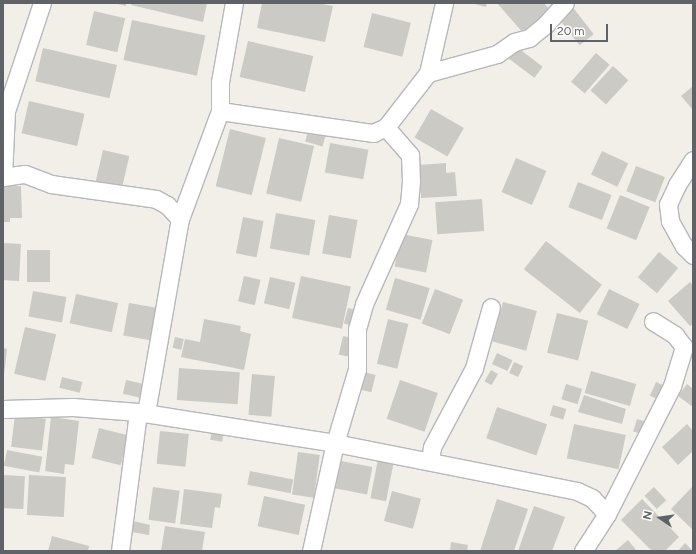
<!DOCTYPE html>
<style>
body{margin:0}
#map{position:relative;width:696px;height:554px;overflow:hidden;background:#f1efe8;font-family:Figtree,sans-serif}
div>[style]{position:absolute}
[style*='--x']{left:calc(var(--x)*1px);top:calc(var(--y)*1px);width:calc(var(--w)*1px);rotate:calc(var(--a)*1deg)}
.building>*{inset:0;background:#cccac5;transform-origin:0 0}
.roads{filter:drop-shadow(1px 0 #b5b8bc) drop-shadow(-1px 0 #b5b8bc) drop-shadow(0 1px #b5b8bc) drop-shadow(0 -1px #b5b8bc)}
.minor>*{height:17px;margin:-8.5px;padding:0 8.5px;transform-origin:8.5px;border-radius:8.5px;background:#fff}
span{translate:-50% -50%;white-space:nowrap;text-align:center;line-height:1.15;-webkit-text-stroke:3.5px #fff;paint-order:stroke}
.frame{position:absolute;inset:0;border:4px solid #5f6368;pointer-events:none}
.north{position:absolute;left:640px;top:498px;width:40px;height:40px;-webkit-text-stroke:3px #fff;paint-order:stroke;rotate:283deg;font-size:11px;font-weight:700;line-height:16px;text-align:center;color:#5f6368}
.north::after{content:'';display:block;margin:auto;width:14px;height:18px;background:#5f6368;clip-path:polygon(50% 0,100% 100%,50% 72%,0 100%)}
.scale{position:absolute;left:550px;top:24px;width:58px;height:18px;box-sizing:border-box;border:2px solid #5f6368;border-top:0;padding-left:5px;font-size:12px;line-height:14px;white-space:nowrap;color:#5f6368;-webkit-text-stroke:3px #fff;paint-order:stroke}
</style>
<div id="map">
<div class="building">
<div style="clip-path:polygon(113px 3px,126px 3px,126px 6px)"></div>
<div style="clip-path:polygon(132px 3px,207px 3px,203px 22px,131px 5px)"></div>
<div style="clip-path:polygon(262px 3px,318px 3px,333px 6px,325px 42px,257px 28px)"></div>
<div style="clip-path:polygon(471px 3px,487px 3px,486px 7px)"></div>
<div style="clip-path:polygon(497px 3px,544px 3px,550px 10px,524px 34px)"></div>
<div style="left:571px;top:5px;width:37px;height:18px;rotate:52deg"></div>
<div style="left:94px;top:11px;width:32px;height:35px;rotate:13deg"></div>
<div style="left:372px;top:13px;width:40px;height:35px;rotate:14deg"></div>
<div style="left:132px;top:20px;width:75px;height:41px;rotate:12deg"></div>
<div style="left:248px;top:41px;width:67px;height:37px;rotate:13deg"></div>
<div style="left:514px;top:45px;width:36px;height:14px;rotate:37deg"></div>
<div style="left:43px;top:48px;width:76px;height:34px;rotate:13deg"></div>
<div style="left:596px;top:53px;width:18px;height:38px;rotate:41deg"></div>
<div style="left:613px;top:66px;width:21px;height:33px;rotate:43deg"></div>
<div style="clip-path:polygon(693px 86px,693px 110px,681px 96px)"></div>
<div style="left:29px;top:101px;width:57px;height:33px;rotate:13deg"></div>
<div style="left:431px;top:109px;width:38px;height:33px;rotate:30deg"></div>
<div style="left:309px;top:128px;width:18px;height:14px;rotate:16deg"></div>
<div style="left:230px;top:129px;width:37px;height:59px;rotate:14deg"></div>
<div style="left:279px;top:138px;width:36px;height:57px;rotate:13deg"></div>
<div style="left:330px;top:143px;width:39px;height:30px;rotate:10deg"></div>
<div style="left:103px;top:150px;width:27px;height:36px;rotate:13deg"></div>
<div style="left:602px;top:151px;width:29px;height:26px;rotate:25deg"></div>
<div style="left:516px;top:158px;width:33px;height:37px;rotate:23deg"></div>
<div style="clip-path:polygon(446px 163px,446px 173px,455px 172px,457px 196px,421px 198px,419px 165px)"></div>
<div style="left:636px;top:166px;width:31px;height:27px;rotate:21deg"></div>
<div style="left:578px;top:182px;width:36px;height:27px;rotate:21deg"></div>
<div style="clip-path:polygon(3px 186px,21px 186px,22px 218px,10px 218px,10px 222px,3px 222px)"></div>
<div style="left:620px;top:195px;width:32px;height:36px;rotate:22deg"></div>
<div style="left:482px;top:199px;width:32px;height:47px;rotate:86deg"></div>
<div style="left:276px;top:213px;width:40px;height:36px;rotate:10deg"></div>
<div style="left:329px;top:215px;width:29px;height:39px;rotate:10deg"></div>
<div style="left:243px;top:217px;width:21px;height:37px;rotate:11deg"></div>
<div style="left:401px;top:234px;width:32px;height:33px;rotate:11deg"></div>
<div style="left:546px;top:241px;width:71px;height:36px;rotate:38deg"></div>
<div style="left:3px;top:243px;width:18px;height:37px;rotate:3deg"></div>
<div style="left:27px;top:250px;width:23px;height:32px"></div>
<div style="left:659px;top:252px;width:25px;height:33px;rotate:40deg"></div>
<div style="left:244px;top:276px;width:17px;height:26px;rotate:13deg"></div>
<div style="left:301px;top:276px;width:51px;height:43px;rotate:12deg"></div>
<div style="left:270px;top:277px;width:26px;height:27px;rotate:13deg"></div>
<div style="left:395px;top:278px;width:36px;height:33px;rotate:16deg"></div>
<div style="clip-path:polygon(690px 282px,693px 286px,693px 324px,690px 326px,668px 301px)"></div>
<div style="left:435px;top:289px;width:30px;height:37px;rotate:21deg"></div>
<div style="left:609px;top:289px;width:34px;height:28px;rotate:26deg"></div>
<div style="left:33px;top:291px;width:34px;height:26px;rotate:10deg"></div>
<div style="left:76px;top:294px;width:43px;height:30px;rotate:12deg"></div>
<div style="left:503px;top:302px;width:35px;height:41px;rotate:15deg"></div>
<div style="left:129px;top:303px;width:29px;height:33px;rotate:10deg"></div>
<div style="left:348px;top:308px;width:11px;height:16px;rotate:15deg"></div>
<div style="left:557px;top:313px;width:32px;height:41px;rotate:14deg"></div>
<div style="clip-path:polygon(204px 319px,241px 326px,240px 331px,251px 334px,244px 370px,181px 357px,185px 339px,200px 342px)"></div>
<div style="left:388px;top:319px;width:21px;height:46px;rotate:14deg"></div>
<div style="left:25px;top:327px;width:32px;height:48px;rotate:13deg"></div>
<div style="left:343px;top:336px;width:9px;height:19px;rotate:13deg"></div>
<div style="left:175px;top:337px;width:9px;height:11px;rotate:13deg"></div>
<div style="clip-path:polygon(3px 348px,7px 349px,4px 375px,3px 375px)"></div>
<div style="left:497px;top:353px;width:17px;height:12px;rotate:25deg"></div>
<div style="left:514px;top:362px;width:10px;height:12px;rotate:24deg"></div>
<div style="left:179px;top:368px;width:61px;height:32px;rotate:4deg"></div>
<div style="left:491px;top:370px;width:8px;height:13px;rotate:30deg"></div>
<div style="left:591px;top:371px;width:47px;height:23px;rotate:16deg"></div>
<div style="left:364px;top:372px;width:12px;height:18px;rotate:14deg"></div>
<div style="left:252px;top:374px;width:23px;height:41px;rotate:5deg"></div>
<div style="left:62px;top:377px;width:21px;height:11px;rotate:14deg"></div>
<div style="left:126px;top:380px;width:17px;height:14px;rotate:13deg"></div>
<div style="left:400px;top:380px;width:40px;height:41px;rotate:19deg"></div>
<div style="left:656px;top:382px;width:10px;height:15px;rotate:24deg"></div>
<div style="left:566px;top:384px;width:17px;height:16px;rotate:17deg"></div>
<div style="clip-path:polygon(687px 384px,693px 389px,693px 407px,678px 396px)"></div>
<div style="clip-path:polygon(584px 395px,626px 409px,622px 424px,578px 412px)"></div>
<div style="left:553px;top:405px;width:14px;height:11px;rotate:17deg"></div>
<div style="left:497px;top:407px;width:53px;height:33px;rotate:19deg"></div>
<div style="left:15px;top:415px;width:31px;height:32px;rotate:7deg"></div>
<div style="clip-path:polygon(51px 417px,79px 421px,74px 465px,65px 464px,64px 474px,45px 471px)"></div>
<div style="left:637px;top:419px;width:10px;height:13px;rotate:17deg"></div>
<div style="left:574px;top:424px;width:53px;height:35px;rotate:12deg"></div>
<div style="clip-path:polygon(687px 424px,693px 431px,693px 451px,678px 465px,662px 447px)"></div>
<div style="left:99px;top:428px;width:30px;height:31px;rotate:14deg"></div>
<div style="left:212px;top:429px;width:12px;height:11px;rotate:9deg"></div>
<div style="left:160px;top:431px;width:29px;height:33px;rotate:6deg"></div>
<div style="left:7px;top:450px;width:36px;height:16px;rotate:11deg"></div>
<div style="left:298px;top:452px;width:22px;height:43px;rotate:8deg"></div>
<div style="left:378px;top:459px;width:16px;height:40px;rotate:11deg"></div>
<div style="left:341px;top:461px;width:32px;height:28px;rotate:11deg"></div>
<div style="left:250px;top:471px;width:44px;height:14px;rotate:11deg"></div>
<div style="left:3px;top:475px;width:22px;height:33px;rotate:3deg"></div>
<div style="left:29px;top:475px;width:37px;height:40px;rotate:3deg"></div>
<div style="clip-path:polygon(693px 486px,693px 530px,671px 509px)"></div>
<div style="left:153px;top:487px;width:27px;height:33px;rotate:8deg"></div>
<div style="left:654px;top:487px;width:18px;height:13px;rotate:47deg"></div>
<div style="clip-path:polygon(184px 489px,222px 494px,220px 508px,215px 507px,212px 528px,180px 524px)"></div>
<div style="left:392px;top:491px;width:30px;height:31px;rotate:15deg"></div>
<div style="left:264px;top:496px;width:42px;height:31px;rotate:12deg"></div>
<div style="clip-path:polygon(497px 499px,528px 509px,514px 551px,480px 551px)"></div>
<div style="clip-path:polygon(642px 499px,679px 537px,665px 551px,652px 551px,621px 520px)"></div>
<div style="clip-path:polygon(534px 506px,565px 517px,552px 551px,518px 551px)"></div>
<div style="clip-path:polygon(133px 521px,150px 525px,149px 535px,131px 532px)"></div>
<div style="clip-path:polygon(165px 526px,205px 532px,202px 551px,161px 551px)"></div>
<div style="clip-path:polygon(52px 536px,89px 546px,88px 551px,48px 551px)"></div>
<div style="clip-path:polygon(628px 540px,637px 551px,615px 551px)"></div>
<div style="clip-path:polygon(451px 542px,468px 545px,467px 551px,450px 551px)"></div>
<div style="clip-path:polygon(685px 543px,693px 551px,678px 551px)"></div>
</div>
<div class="roads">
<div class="minor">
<div style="--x:428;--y:73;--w:72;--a:-15.4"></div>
<div style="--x:497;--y:54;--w:21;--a:-35"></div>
<div style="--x:514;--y:42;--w:16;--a:-15"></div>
<div style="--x:529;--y:38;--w:22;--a:-39"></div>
<div style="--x:546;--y:24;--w:28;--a:-48"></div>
<div style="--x:3;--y:110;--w:3;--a:18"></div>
<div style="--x:6;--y:111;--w:66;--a:92.6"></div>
<div style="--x:6;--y:111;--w:114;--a:-71.6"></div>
<div style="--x:220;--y:111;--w:155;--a:8.2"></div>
<div style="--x:373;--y:133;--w:14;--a:-25"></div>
<div style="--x:386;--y:127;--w:68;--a:-52.1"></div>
<div style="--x:428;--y:73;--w:72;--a:-77.1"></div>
<div style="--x:693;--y:160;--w:30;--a:123"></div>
<div style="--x:677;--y:185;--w:21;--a:115"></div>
<div style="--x:668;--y:204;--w:17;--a:83"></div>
<div style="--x:670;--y:221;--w:29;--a:61"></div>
<div style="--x:684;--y:246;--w:13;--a:45"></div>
<div style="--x:3;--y:177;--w:22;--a:-8"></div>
<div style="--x:25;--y:174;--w:28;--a:21"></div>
<div style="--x:51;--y:184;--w:106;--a:8.1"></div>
<div style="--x:156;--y:199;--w:13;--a:29"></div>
<div style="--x:167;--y:205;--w:19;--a:47"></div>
<div style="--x:3;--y:409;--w:70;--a:-1.6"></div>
<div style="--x:73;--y:407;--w:65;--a:4.4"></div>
<div style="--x:138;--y:412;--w:199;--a:8.9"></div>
<div style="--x:335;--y:443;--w:247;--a:11.2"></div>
<div style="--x:577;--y:491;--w:17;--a:25"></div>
<div style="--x:592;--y:498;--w:22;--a:47"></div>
<div style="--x:146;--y:413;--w:197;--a:-80.1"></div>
<div style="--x:180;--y:219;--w:115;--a:-69.7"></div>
<div style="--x:220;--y:111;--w:29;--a:-90"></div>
<div style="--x:220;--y:82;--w:80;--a:-80"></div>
<div style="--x:430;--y:460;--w:13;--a:-81"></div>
<div style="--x:432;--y:447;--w:89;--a:-62"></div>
<div style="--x:474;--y:368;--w:63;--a:-74.4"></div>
<div style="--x:120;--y:551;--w:140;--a:-82.6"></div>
<div style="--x:311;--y:551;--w:111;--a:-77.5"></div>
<div style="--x:335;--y:443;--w:77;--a:-73.4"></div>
<div style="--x:357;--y:369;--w:40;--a:-90"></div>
<div style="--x:357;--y:329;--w:26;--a:-74"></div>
<div style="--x:364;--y:304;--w:110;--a:-65.8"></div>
<div style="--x:409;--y:204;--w:22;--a:-85"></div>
<div style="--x:411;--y:182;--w:27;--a:-92"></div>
<div style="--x:410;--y:155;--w:37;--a:-131"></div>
<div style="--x:583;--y:551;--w:44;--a:-57"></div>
<div style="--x:607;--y:514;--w:144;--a:-63.1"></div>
<div style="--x:672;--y:386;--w:41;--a:-72.9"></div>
<div style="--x:684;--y:347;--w:15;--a:-127"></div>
<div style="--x:675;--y:335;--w:26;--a:-148"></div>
</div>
</div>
<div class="frame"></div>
<div class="north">N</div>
<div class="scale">20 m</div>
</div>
